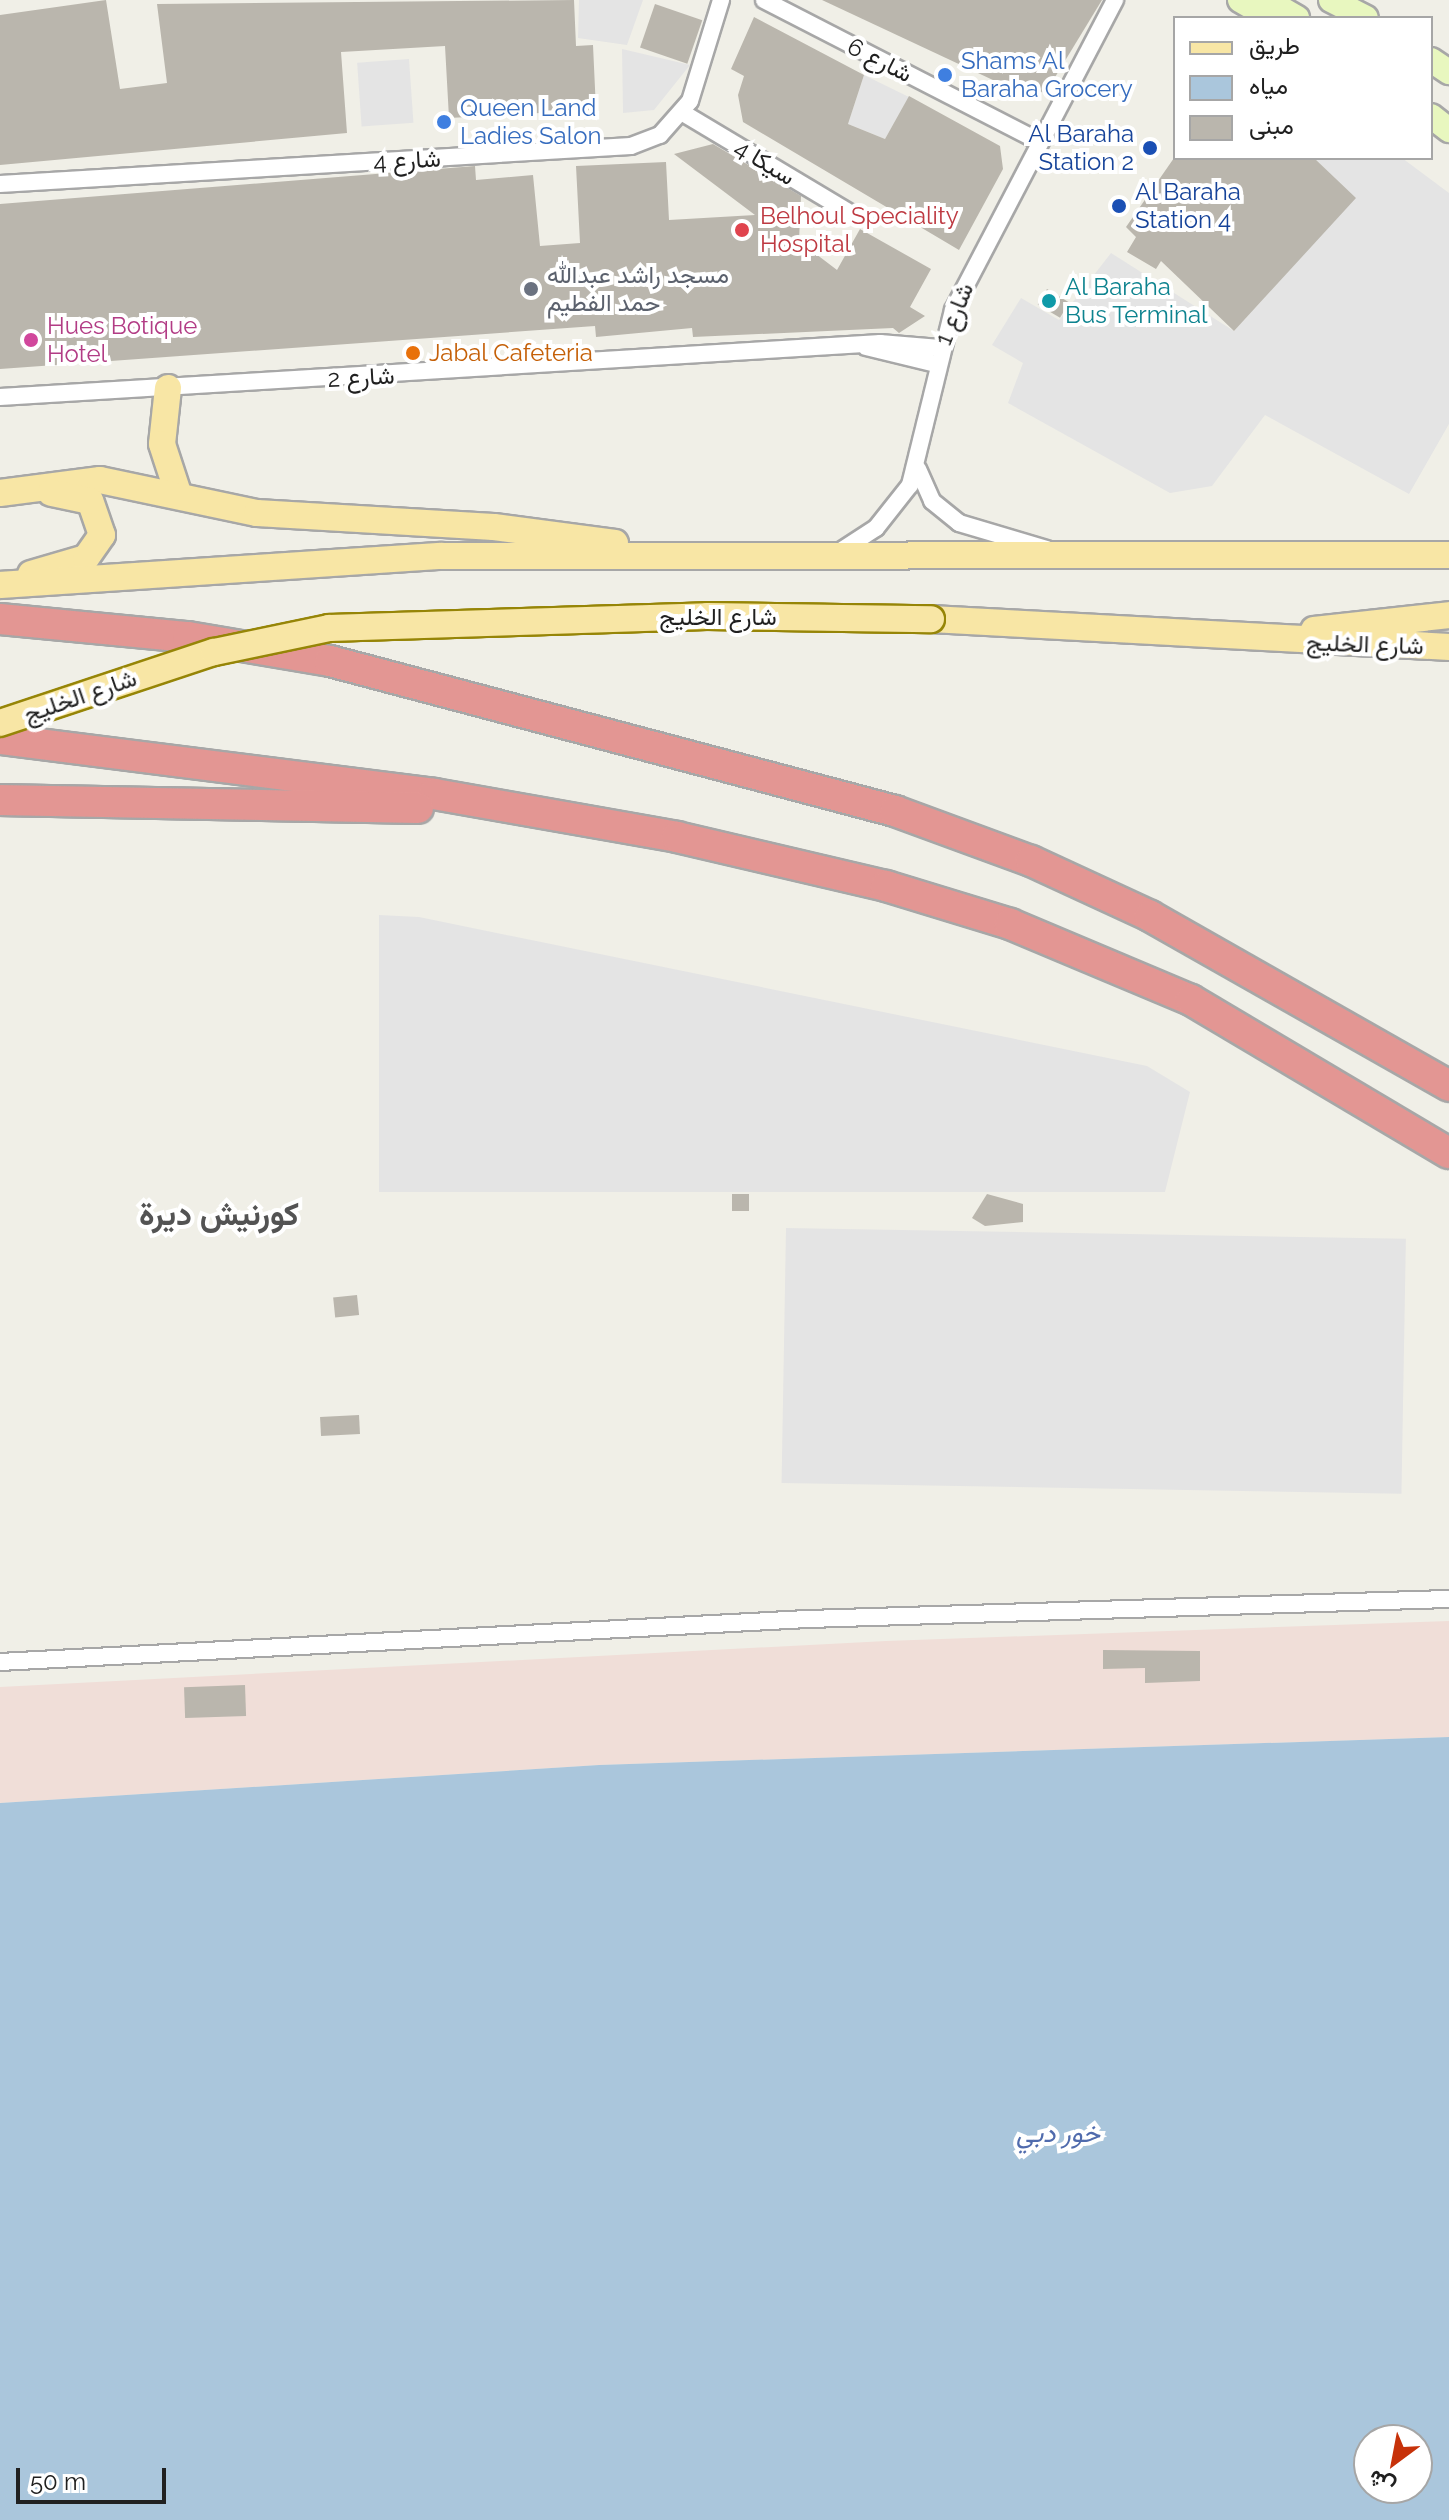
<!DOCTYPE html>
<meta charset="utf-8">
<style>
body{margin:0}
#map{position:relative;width:1449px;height:2520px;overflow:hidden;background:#f0efe7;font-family:Raleway,Vazirmatn,sans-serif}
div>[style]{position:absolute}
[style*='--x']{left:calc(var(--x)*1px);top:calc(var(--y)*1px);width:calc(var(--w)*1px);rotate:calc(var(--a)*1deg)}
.commercial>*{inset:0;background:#f0ded8}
.parking>*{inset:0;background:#e4e4e4;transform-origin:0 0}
.water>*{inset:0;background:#aac6dc}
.building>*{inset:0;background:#bab6ad;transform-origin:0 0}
.roads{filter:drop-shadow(2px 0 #a7a7a7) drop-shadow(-2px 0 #a7a7a7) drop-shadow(0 2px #a7a7a7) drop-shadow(0 -2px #a7a7a7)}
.street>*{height:16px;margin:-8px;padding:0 8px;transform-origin:8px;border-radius:8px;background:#fff}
.secondary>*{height:24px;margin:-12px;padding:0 12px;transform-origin:12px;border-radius:12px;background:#e8f7bf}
.primary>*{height:26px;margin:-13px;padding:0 13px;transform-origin:13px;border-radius:13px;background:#f8e6a5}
.highway>*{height:30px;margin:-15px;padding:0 15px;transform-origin:15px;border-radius:15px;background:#e39693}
.bridges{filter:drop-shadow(2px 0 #968507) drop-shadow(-2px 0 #968507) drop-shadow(0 2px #968507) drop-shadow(0 -2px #968507)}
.primary-bridge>*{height:26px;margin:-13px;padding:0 13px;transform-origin:13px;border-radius:13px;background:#f8e6a5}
.dots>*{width:22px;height:22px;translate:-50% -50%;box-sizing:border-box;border:4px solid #fff;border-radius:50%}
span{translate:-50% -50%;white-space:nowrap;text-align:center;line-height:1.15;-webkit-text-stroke:8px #fff;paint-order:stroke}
.street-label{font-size:24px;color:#202020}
.shop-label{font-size:24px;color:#366cbe}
.left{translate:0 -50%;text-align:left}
.transit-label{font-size:24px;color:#164399}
.right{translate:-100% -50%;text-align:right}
.health-label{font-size:24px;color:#be3a42}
.worship-label{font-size:24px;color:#5b616d}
.culture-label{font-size:24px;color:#0d838f}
.hotel-label{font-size:24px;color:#b23c85}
.food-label{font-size:24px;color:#c56008}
.water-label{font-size:26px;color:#506bad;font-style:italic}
.district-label{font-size:32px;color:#535353;font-weight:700}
.legend{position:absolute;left:1173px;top:16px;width:260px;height:144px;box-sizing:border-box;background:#fff;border:2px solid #a6a6a6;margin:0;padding:10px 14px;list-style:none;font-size:24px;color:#202020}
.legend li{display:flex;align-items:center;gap:16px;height:40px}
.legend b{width:40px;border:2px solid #a6a6a6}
.north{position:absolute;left:1353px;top:2424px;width:80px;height:80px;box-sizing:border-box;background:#fff;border:2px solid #a6a6a6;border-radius:50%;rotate:212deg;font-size:22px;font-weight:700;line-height:32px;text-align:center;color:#202020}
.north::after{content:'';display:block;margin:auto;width:28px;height:36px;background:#c7320a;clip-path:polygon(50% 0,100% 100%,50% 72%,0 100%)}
.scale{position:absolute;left:16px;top:2468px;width:150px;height:36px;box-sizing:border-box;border:4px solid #202020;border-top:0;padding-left:10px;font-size:24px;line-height:28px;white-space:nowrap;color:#202020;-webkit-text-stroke:6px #fff;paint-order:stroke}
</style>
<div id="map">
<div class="commercial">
<div style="clip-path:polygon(1449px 1621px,1449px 1737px,599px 1765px,0 1803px,0 1687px,886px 1641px)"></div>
</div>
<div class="parking">
<div style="clip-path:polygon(579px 0,643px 0,627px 45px,578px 38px)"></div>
<div style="clip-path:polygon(622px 49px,690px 65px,654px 110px,623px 113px)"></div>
<div style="left:409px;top:59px;width:64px;height:52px;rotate:86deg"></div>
<div style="clip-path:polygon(864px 75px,909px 97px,885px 139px,848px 124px)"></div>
<div style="clip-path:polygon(1314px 158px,1402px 158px,1449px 193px,1449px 424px,1409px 494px,1265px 415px,1212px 486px,1170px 493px,1008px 403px,1023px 363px,992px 345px,1021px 298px,1059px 320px,1111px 253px,1234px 331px,1355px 198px)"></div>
<div style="clip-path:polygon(379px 915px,419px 917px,1147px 1066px,1190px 1092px,1165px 1192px,379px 1192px)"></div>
<div style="left:786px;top:1228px;width:620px;height:255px;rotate:1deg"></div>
</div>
<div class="water">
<div style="clip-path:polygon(evenodd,1449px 1737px,1449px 2520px,0 2520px,0 1803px,599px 1765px,1449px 1737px,1369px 2440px,1417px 2440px,1417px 2488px,1369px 2488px,1369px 2440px)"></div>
</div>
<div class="building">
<div style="clip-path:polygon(106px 0,120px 89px,167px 83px,157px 4px,574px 0,576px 46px,593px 45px,596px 110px,449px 118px,445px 46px,341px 52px,347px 133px,0 165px,0 15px)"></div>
<div style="clip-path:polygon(822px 0,1102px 0,1046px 92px,1023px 94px)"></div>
<div style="left:655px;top:4px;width:50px;height:46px;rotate:19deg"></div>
<div style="clip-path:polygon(754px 17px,864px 75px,848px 124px,885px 139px,909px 96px,1000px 146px,1003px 169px,959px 250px,743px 122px,738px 95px,744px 76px,731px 69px)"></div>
<div style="clip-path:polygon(713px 144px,801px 196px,799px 241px,837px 270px,860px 229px,931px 269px,910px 307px,925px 316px,899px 333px,893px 328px,693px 337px,692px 328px,596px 337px,595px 326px,0 369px,0 204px,475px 166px,476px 180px,533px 175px,540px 246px,580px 243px,576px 166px,666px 162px,669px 220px,755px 215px,674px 154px)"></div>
<div style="clip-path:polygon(1174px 158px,1314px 158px,1356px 198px,1234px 331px,1161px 261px,1156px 269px,1127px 252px,1136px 237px,1126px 227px)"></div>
<div style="left:1047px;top:289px;width:26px;height:18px;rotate:31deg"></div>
<div style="left:732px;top:1194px;width:17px;height:17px"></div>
<div style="clip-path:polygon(987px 1194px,1023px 1204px,1023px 1222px,985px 1226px,972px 1218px)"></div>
<div style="left:357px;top:1295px;width:20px;height:24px;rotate:84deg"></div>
<div style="left:359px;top:1415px;width:19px;height:39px;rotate:87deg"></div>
<div style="clip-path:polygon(1103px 1650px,1200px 1651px,1200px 1681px,1145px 1683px,1145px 1668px,1103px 1669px)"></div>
<div style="left:245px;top:1685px;width:31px;height:61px;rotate:88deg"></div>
</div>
<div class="roads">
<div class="street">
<div style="--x:764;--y:0;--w:310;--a:27.2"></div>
<div style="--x:683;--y:113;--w:191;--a:30.9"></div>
<div style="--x:0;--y:184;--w:632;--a:-3.45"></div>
<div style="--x:631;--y:146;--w:31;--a:-21"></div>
<div style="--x:660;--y:135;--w:45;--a:-48.6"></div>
<div style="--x:690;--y:101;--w:106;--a:-72.9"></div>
<div style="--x:866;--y:347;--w:72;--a:13.7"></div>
<div style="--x:0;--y:397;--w:882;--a:-3.51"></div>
<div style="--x:880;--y:343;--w:60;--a:4.8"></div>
<div style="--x:918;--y:469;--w:35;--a:66"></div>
<div style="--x:932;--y:501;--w:35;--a:39"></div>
<div style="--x:959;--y:523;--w:92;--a:16.5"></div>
<div style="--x:839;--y:552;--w:44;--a:-33"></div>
<div style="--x:876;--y:528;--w:55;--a:-51.7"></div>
<div style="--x:910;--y:485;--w:180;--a:-76.2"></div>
<div style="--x:953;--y:310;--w:350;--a:-62.4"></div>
<div style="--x:0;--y:1662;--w:809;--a:-3.05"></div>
<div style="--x:808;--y:1619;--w:641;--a:-1.79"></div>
</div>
<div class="secondary">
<div style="--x:1240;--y:0;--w:36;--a:30"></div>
<div style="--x:1266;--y:0;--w:36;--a:30"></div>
<div style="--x:1331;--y:0;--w:39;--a:27"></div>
<div style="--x:1431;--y:60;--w:22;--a:34"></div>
<div style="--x:1431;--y:116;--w:23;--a:38"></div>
</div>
<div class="primary">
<div style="--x:168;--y:388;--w:56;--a:96.1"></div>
<div style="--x:162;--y:444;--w:55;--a:71.9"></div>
<div style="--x:0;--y:493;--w:101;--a:-7.4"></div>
<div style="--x:100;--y:480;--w:160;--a:11.9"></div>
<div style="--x:257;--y:513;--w:237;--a:3.4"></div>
<div style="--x:494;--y:527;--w:122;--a:7.5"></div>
<div style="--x:31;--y:574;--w:57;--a:-16.2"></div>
<div style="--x:86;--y:558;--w:28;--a:-55"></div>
<div style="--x:102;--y:535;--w:36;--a:-109"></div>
<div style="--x:90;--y:501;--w:40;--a:-168"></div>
<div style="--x:0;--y:585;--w:441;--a:-3.8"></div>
<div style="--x:440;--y:556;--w:1009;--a:-0.06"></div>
<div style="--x:931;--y:619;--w:519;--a:3.09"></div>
<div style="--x:1314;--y:630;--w:136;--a:-6.3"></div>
</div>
<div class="highway">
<div style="--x:0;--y:619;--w:189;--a:5.5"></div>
<div style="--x:188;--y:637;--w:144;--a:9.6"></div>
<div style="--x:330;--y:661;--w:585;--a:14.87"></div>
<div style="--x:895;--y:811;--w:145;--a:20.2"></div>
<div style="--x:1031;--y:861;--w:131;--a:24.8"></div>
<div style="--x:1150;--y:916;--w:344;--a:29.6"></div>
<div style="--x:0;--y:739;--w:437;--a:7.2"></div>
<div style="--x:434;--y:794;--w:247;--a:10"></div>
<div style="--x:677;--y:837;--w:215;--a:13.2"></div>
<div style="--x:886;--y:886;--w:130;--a:17"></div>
<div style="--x:1010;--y:924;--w:196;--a:22.8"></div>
<div style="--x:1191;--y:1000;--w:300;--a:30.7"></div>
<div style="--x:0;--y:800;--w:418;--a:1.1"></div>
</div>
</div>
<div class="bridges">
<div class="primary-bridge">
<div style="--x:0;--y:723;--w:225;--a:-18.4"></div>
<div style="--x:214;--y:652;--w:117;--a:-11.8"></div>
<div style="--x:329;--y:628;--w:378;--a:-1.8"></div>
<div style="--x:707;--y:616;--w:224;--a:0.8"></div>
</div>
</div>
<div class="dots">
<div style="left:945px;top:75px;background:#3f7fe0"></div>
<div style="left:444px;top:122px;background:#3f7fe0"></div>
<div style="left:1150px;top:148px;background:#1a4fb4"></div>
<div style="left:1119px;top:206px;background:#1a4fb4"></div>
<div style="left:742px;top:230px;background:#e0444e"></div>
<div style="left:531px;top:289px;background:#6b7280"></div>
<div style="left:1049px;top:301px;background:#0f9aa8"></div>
<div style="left:31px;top:340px;background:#d1479c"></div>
<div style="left:413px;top:353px;background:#e8710a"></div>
</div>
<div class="street-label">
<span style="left:880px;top:60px;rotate:27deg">شارع 6</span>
<span style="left:407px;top:160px;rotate:-3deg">شارع 4</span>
<span style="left:765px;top:162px;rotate:31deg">4 سيكا</span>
<span style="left:954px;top:314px;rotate:-68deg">شارع 1</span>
<span style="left:361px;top:377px;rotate:-3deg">شارع 2</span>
<span style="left:718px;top:617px">شارع الخليج</span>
<span style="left:1365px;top:644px;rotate:2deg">شارع الخليج</span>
<span style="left:80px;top:696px;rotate:-19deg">شارع الخليج</span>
</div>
<div class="shop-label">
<span class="left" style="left:961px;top:75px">Shams Al<br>Baraha Grocery</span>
<span class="left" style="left:460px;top:122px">Queen Land<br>Ladies Salon</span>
</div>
<div class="transit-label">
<span class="right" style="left:1134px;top:148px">Al Baraha<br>Station 2</span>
<span class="left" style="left:1135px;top:206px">Al Baraha<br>Station 4</span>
</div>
<div class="health-label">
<span class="left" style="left:760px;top:230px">Belhoul Speciality<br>Hospital</span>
</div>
<div class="worship-label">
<span class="left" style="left:547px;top:289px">مسجد راشد عبدالله<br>حمد الفطيم</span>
</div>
<div class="culture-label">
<span class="left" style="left:1065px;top:301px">Al Baraha<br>Bus Terminal</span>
</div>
<div class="hotel-label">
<span class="left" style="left:47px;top:340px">Hues Botique<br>Hotel</span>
</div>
<div class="food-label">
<span class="left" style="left:429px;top:353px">Jabal Cafeteria</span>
</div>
<div class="water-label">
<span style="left:1058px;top:2134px">خور دبي</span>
</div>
<div class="district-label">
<span style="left:219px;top:1214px">كورنيش ديرة</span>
</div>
<ul class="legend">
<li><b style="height:10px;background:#f8e6a5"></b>طريق</li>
<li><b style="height:22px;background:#aac6dc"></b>مياه</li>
<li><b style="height:22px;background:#bab6ad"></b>مبنى</li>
</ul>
<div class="north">ش</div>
<div class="scale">50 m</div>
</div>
